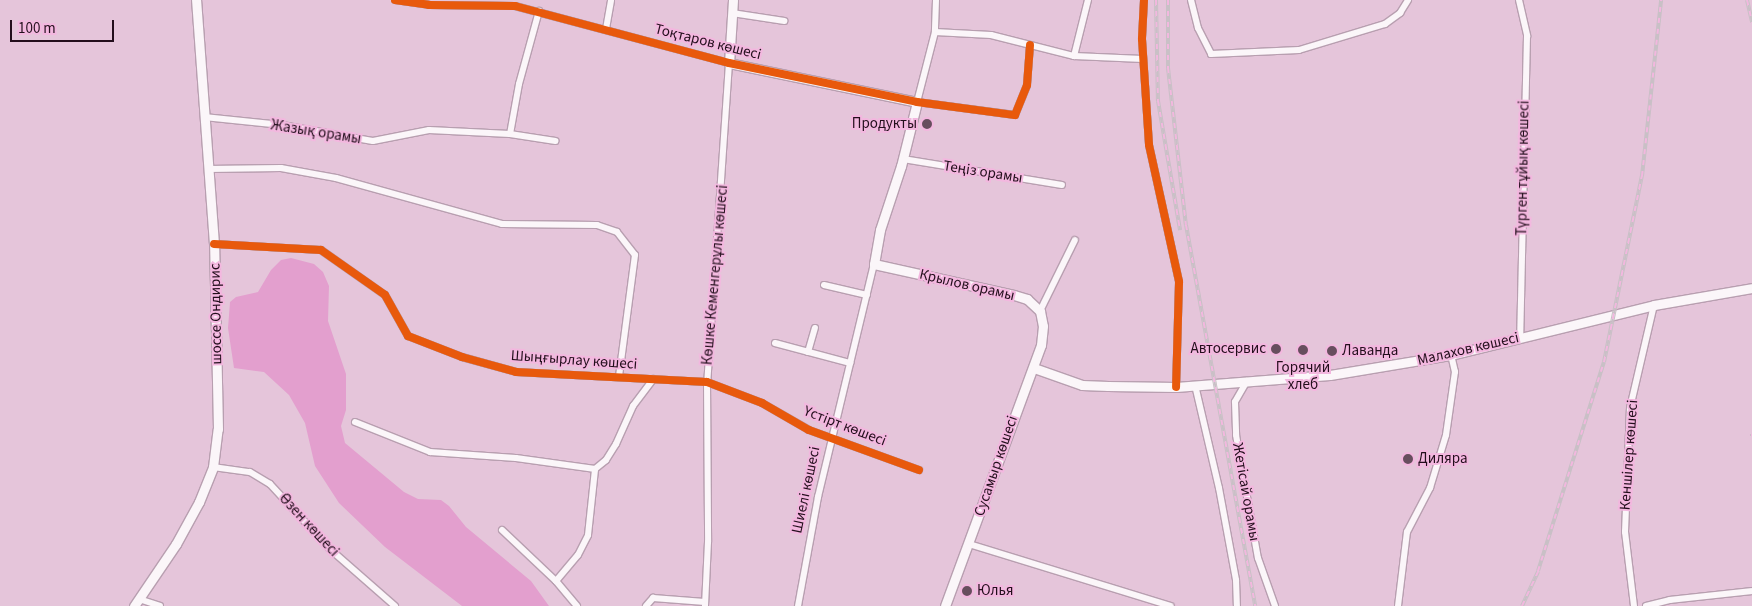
<!DOCTYPE html>
<meta charset="utf-8">
<style>
body{margin:0}
#map{position:relative;width:1752px;height:606px;overflow:hidden;background:#e5c5da;font-family:"Source Sans 3",sans-serif}
div>[style]{position:absolute}
[style*='--x']{left:calc(var(--x)*1px);top:calc(var(--y)*1px);width:calc(var(--w)*1px);rotate:calc(var(--a)*1deg)}
.green>*{inset:0;background:#e39fce}
.roads{filter:drop-shadow(1px 0 #b89fb0) drop-shadow(-1px 0 #b89fb0) drop-shadow(0 1px #b89fb0) drop-shadow(0 -1px #b89fb0)}
.street>*{height:6px;margin:-3px;padding:0 3px;transform-origin:3px;border-radius:3px;background:#fbf6f9}
.secondary>*{height:9px;margin:-4.5px;padding:0 4.5px;transform-origin:4.5px;border-radius:4.5px;background:#fbf6f9}
.rail>*{height:4px;margin-top:-2px;transform-origin:0;background:repeating-linear-gradient(90deg,#f3b7df 0 5.5px,#c9c0c6 0 11px);box-sizing:border-box;border-block:1px solid #c9c0c6}
.cycleway>*{height:8px;margin:-4px;padding:0 4px;transform-origin:4px;border-radius:4px;background:#e8590c}
.dots>*{width:14px;height:14px;translate:-50% -50%;box-sizing:border-box;border:2px solid #f3b7df;border-radius:50%}
span{translate:-50% -50%;white-space:nowrap;text-align:center;line-height:1.15;-webkit-text-stroke:4px #f3b7df;paint-order:stroke}
.street-label{font-size:15px;color:#230e1c}
.poi-label{font-size:15px;color:#230e1c}
.right{translate:-100% -50%;text-align:right}
.left{translate:0 -50%;text-align:left}
.scale{position:absolute;left:10px;top:20px;width:104px;height:22px;box-sizing:border-box;border:2px solid #230e1c;border-top:0;padding-left:6px;font-size:15px;line-height:18px;white-space:nowrap;color:#230e1c;-webkit-text-stroke:4px #f3b7df;paint-order:stroke}
</style>
<div id="map">
<div class="green">
<div style="clip-path:polygon(291px 258px,314px 264px,323px 272px,329px 286px,328px 321px,346px 374px,346px 410px,341px 426px,345px 443px,404px 492px,418px 499px,441px 500px,449px 506px,466px 527px,531px 581px,549px 606px,462px 606px,385px 547px,339px 503px,315px 466px,305px 423px,289px 395px,264px 372px,234px 368px,228px 328px,230px 302px,236px 297px,258px 292px,271px 270px,281px 260px)"></div>
</div>
<div class="roads">
<div class="street">
<div style="--x:395;--y:0;--w:34;--a:8"></div>
<div style="--x:429;--y:5;--w:86;--a:0.7"></div>
<div style="--x:515;--y:6;--w:221;--a:14.9"></div>
<div style="--x:729;--y:63;--w:320;--a:93.9"></div>
<div style="--x:707;--y:382;--w:160;--a:89.6"></div>
<div style="--x:708;--y:542;--w:64;--a:92.7"></div>
<div style="--x:936;--y:0;--w:32;--a:92"></div>
<div style="--x:935;--y:32;--w:72;--a:104.4"></div>
<div style="--x:917;--y:102;--w:99;--a:7.6"></div>
<div style="--x:1015;--y:115;--w:32;--a:-68"></div>
<div style="--x:1027;--y:85;--w:40;--a:-85.7"></div>
<div style="--x:1144;--y:0;--w:39;--a:93"></div>
<div style="--x:1142;--y:39;--w:106;--a:86.2"></div>
<div style="--x:1149;--y:145;--w:140;--a:77.6"></div>
<div style="--x:1179;--y:282;--w:105;--a:91.6"></div>
<div style="--x:1191;--y:0;--w:29;--a:76"></div>
<div style="--x:1198;--y:28;--w:29;--a:63"></div>
<div style="--x:1211;--y:54;--w:88;--a:-2.6"></div>
<div style="--x:1299;--y:50;--w:90;--a:-16.8"></div>
<div style="--x:1385;--y:24;--w:19;--a:-36"></div>
<div style="--x:1400;--y:13;--w:15;--a:-58"></div>
<div style="--x:1519;--y:0;--w:37;--a:77"></div>
<div style="--x:1527;--y:36;--w:301;--a:91.3"></div>
<div style="--x:732;--y:13;--w:53;--a:8.7"></div>
<div style="--x:606;--y:29;--w:29;--a:-80"></div>
<div style="--x:935;--y:32;--w:56;--a:3.1"></div>
<div style="--x:991;--y:35;--w:86;--a:14.2"></div>
<div style="--x:1074;--y:56;--w:69;--a:2.5"></div>
<div style="--x:1074;--y:56;--w:58;--a:-76"></div>
<div style="--x:204;--y:117;--w:78;--a:5.9"></div>
<div style="--x:282;--y:125;--w:92;--a:10"></div>
<div style="--x:373;--y:141;--w:57;--a:-11.1"></div>
<div style="--x:429;--y:130;--w:81;--a:2.8"></div>
<div style="--x:510;--y:134;--w:51;--a:-79.8"></div>
<div style="--x:519;--y:84;--w:76;--a:-74.7"></div>
<div style="--x:510;--y:134;--w:46;--a:8.8"></div>
<div style="--x:903;--y:159;--w:161;--a:9.3"></div>
<div style="--x:208;--y:169;--w:73;--a:-0.8"></div>
<div style="--x:281;--y:168;--w:56;--a:10.3"></div>
<div style="--x:336;--y:178;--w:172;--a:15.5"></div>
<div style="--x:502;--y:224;--w:95;--a:0.6"></div>
<div style="--x:597;--y:225;--w:21;--a:19"></div>
<div style="--x:617;--y:232;--w:29;--a:52"></div>
<div style="--x:635;--y:255;--w:123;--a:97.5"></div>
<div style="--x:214;--y:244;--w:107;--a:3.2"></div>
<div style="--x:321;--y:250;--w:78;--a:35.1"></div>
<div style="--x:385;--y:295;--w:47;--a:60.7"></div>
<div style="--x:408;--y:336;--w:58;--a:21.3"></div>
<div style="--x:462;--y:357;--w:56;--a:15.5"></div>
<div style="--x:516;--y:372;--w:191;--a:3"></div>
<div style="--x:707;--y:382;--w:59;--a:20.9"></div>
<div style="--x:762;--y:403;--w:54;--a:29.9"></div>
<div style="--x:809;--y:430;--w:117;--a:20"></div>
<div style="--x:824;--y:285;--w:44;--a:13.1"></div>
<div style="--x:1040;--y:311;--w:79;--a:-63.8"></div>
<div style="--x:775;--y:343;--w:78;--a:14.9"></div>
<div style="--x:808;--y:352;--w:25;--a:-74"></div>
<div style="--x:1247;--y:381;--w:24;--a:120"></div>
<div style="--x:1235;--y:402;--w:33;--a:88"></div>
<div style="--x:1236;--y:435;--w:125;--a:79.9"></div>
<div style="--x:1258;--y:558;--w:51;--a:70.5"></div>
<div style="--x:1195;--y:385;--w:106;--a:76.9"></div>
<div style="--x:1219;--y:488;--w:94;--a:79.5"></div>
<div style="--x:1236;--y:580;--w:26;--a:88"></div>
<div style="--x:355;--y:422;--w:81;--a:21.8"></div>
<div style="--x:430;--y:452;--w:86;--a:4"></div>
<div style="--x:516;--y:458;--w:80;--a:7.9"></div>
<div style="--x:213;--y:467;--w:37;--a:8"></div>
<div style="--x:250;--y:472;--w:23;--a:31"></div>
<div style="--x:270;--y:484;--w:90;--a:47.3"></div>
<div style="--x:331;--y:550;--w:85;--a:41.2"></div>
<div style="--x:502;--y:530;--w:74;--a:43.4"></div>
<div style="--x:969;--y:544;--w:211;--a:17.1"></div>
<div style="--x:139;--y:599;--w:22;--a:18"></div>
<div style="--x:577;--y:606;--w:33;--a:-130"></div>
<div style="--x:556;--y:581;--w:34;--a:-50"></div>
<div style="--x:578;--y:555;--w:22;--a:-63"></div>
<div style="--x:588;--y:535;--w:66;--a:-83.9"></div>
<div style="--x:595;--y:469;--w:14;--a:-39"></div>
<div style="--x:606;--y:460;--w:19;--a:-58"></div>
<div style="--x:616;--y:444;--w:42;--a:-65.9"></div>
<div style="--x:633;--y:406;--w:34;--a:-53"></div>
<div style="--x:646;--y:606;--w:11;--a:-49"></div>
<div style="--x:653;--y:598;--w:52;--a:4.4"></div>
<div style="--x:798;--y:606;--w:111;--a:-79.6"></div>
<div style="--x:818;--y:497;--w:240;--a:-76.5"></div>
<div style="--x:1398;--y:606;--w:75;--a:-83.1"></div>
<div style="--x:1407;--y:532;--w:50;--a:-62.4"></div>
<div style="--x:1430;--y:488;--w:55;--a:-73.2"></div>
<div style="--x:1446;--y:435;--w:64;--a:-81.9"></div>
<div style="--x:1455;--y:372;--w:17;--a:-103"></div>
<div style="--x:1634;--y:606;--w:75;--a:-96.9"></div>
<div style="--x:1625;--y:532;--w:124;--a:-87.7"></div>
<div style="--x:1630;--y:408;--w:106;--a:-76.9"></div>
<div style="--x:1646;--y:606;--w:25;--a:-14"></div>
<div style="--x:1670;--y:600;--w:82;--a:-6.3"></div>
</div>
<div class="secondary">
<div style="--x:733;--y:0;--w:63;--a:93.6"></div>
<div style="--x:729;--y:63;--w:192;--a:11.7"></div>
<div style="--x:917;--y:102;--w:66;--a:104"></div>
<div style="--x:901;--y:166;--w:67;--a:108.2"></div>
<div style="--x:880;--y:230;--w:35;--a:100"></div>
<div style="--x:874;--y:264;--w:143;--a:12.5"></div>
<div style="--x:1014;--y:295;--w:14;--a:17"></div>
<div style="--x:1027;--y:299;--w:18;--a:43"></div>
<div style="--x:1040;--y:311;--w:15;--a:79"></div>
<div style="--x:1043;--y:326;--w:19;--a:96"></div>
<div style="--x:1041;--y:345;--w:278;--a:110.2"></div>
<div style="--x:1034;--y:368;--w:51;--a:19.5"></div>
<div style="--x:1082;--y:385;--w:26;--a:2"></div>
<div style="--x:1108;--y:386;--w:68;--a:0.8"></div>
<div style="--x:1176;--y:387;--w:154;--a:-4.5"></div>
<div style="--x:1330;--y:375;--w:123;--a:-9.4"></div>
<div style="--x:1451;--y:355;--w:209;--a:-13.8"></div>
<div style="--x:1654;--y:305;--w:99;--a:-9.8"></div>
<div style="--x:134;--y:606;--w:75;--a:-55.9"></div>
<div style="--x:176;--y:544;--w:48;--a:-61.3"></div>
<div style="--x:199;--y:502;--w:38;--a:-68"></div>
<div style="--x:213;--y:467;--w:38;--a:-83"></div>
<div style="--x:218;--y:429;--w:185;--a:-91.2"></div>
<div style="--x:214;--y:244;--w:245;--a:-94.2"></div>
</div>
</div>
<div class="rail">
<div style="--x:1156;--y:0;--w:101;--a:88.9"></div>
<div style="--x:1158;--y:101;--w:131;--a:80.3"></div>
<div style="--x:1168;--y:0;--w:68;--a:90"></div>
<div style="--x:1168;--y:68;--w:158;--a:83.5"></div>
<div style="--x:1186;--y:225;--w:387;--a:79.7"></div>
<div style="--x:1747;--y:0;--w:23;--a:77"></div>
<div style="--x:1752;--y:436;--w:2;--a:-90"></div>
<div style="--x:1522;--y:606;--w:38;--a:-65"></div>
<div style="--x:1538;--y:571;--w:219;--a:-72.5"></div>
<div style="--x:1604;--y:362;--w:190;--a:-78.5"></div>
<div style="--x:1642;--y:176;--w:177;--a:-83.8"></div>
</div>
<div class="cycleway">
<div style="--x:395;--y:0;--w:34;--a:8"></div>
<div style="--x:429;--y:5;--w:86;--a:0.7"></div>
<div style="--x:515;--y:6;--w:221;--a:14.9"></div>
<div style="--x:729;--y:63;--w:192;--a:11.7"></div>
<div style="--x:917;--y:102;--w:99;--a:7.6"></div>
<div style="--x:1015;--y:115;--w:32;--a:-68"></div>
<div style="--x:1027;--y:85;--w:40;--a:-85.7"></div>
<div style="--x:1144;--y:0;--w:39;--a:93"></div>
<div style="--x:1142;--y:39;--w:106;--a:86.2"></div>
<div style="--x:1149;--y:145;--w:140;--a:77.6"></div>
<div style="--x:1179;--y:282;--w:105;--a:91.6"></div>
<div style="--x:214;--y:244;--w:107;--a:3.2"></div>
<div style="--x:321;--y:250;--w:78;--a:35.1"></div>
<div style="--x:385;--y:295;--w:47;--a:60.7"></div>
<div style="--x:408;--y:336;--w:58;--a:21.3"></div>
<div style="--x:462;--y:357;--w:56;--a:15.5"></div>
<div style="--x:516;--y:372;--w:191;--a:3"></div>
<div style="--x:707;--y:382;--w:59;--a:20.9"></div>
<div style="--x:762;--y:403;--w:54;--a:29.9"></div>
<div style="--x:809;--y:430;--w:117;--a:20"></div>
</div>
<div class="dots">
<div style="left:927px;top:124px;background:#674e5e"></div>
<div style="left:1276px;top:349px;background:#674e5e"></div>
<div style="left:1303px;top:350px;background:#674e5e"></div>
<div style="left:1332px;top:351px;background:#674e5e"></div>
<div style="left:1408px;top:459px;background:#674e5e"></div>
<div style="left:967px;top:591px;background:#674e5e"></div>
</div>
<div class="street-label">
<span style="left:708px;top:42px;rotate:14deg">Тоқтаров көшесі</span>
<span style="left:316px;top:132px;rotate:9deg">Жазық орамы</span>
<span style="left:1523px;top:168px;rotate:-89deg">Түрген тұйық көшесі</span>
<span style="left:983px;top:172px;rotate:9deg">Теңіз орамы</span>
<span style="left:715px;top:275px;rotate:-85deg">Көшке Кеменгерұлы көшесі</span>
<span style="left:967px;top:285px;rotate:13deg">Крылов орамы</span>
<span style="left:216px;top:314px;rotate:-91deg">шоссе Ондирис</span>
<span style="left:1468px;top:349px;rotate:-13deg">Малахов көшесі</span>
<span style="left:574px;top:360px;rotate:4deg">Шыңғырлау көшесі</span>
<span style="left:845px;top:426px;rotate:21deg">Үстірт көшесі</span>
<span style="left:1629px;top:455px;rotate:-86deg">Кеншілер көшесі</span>
<span style="left:996px;top:466px;rotate:-71deg">Сусамыр көшесі</span>
<span style="left:806px;top:490px;rotate:-78deg">Шиелі көшесі</span>
<span style="left:1246px;top:492px;rotate:80deg">Жетісай орамы</span>
<span style="left:309px;top:525px;rotate:47deg">Өзен көшесі</span>
</div>
<div class="poi-label">
<span class="right" style="left:917px;top:124px">Продукты</span>
<span class="right" style="left:1266px;top:349px">Автосервис</span>
<span class="left" style="left:1342px;top:351px">Лаванда</span>
<span style="left:1303px;top:376px">Горячий<br>хлеб</span>
<span class="left" style="left:1418px;top:459px">Диляра</span>
<span class="left" style="left:977px;top:591px">Юлья</span>
</div>
<div class="scale">100 m</div>
</div>
